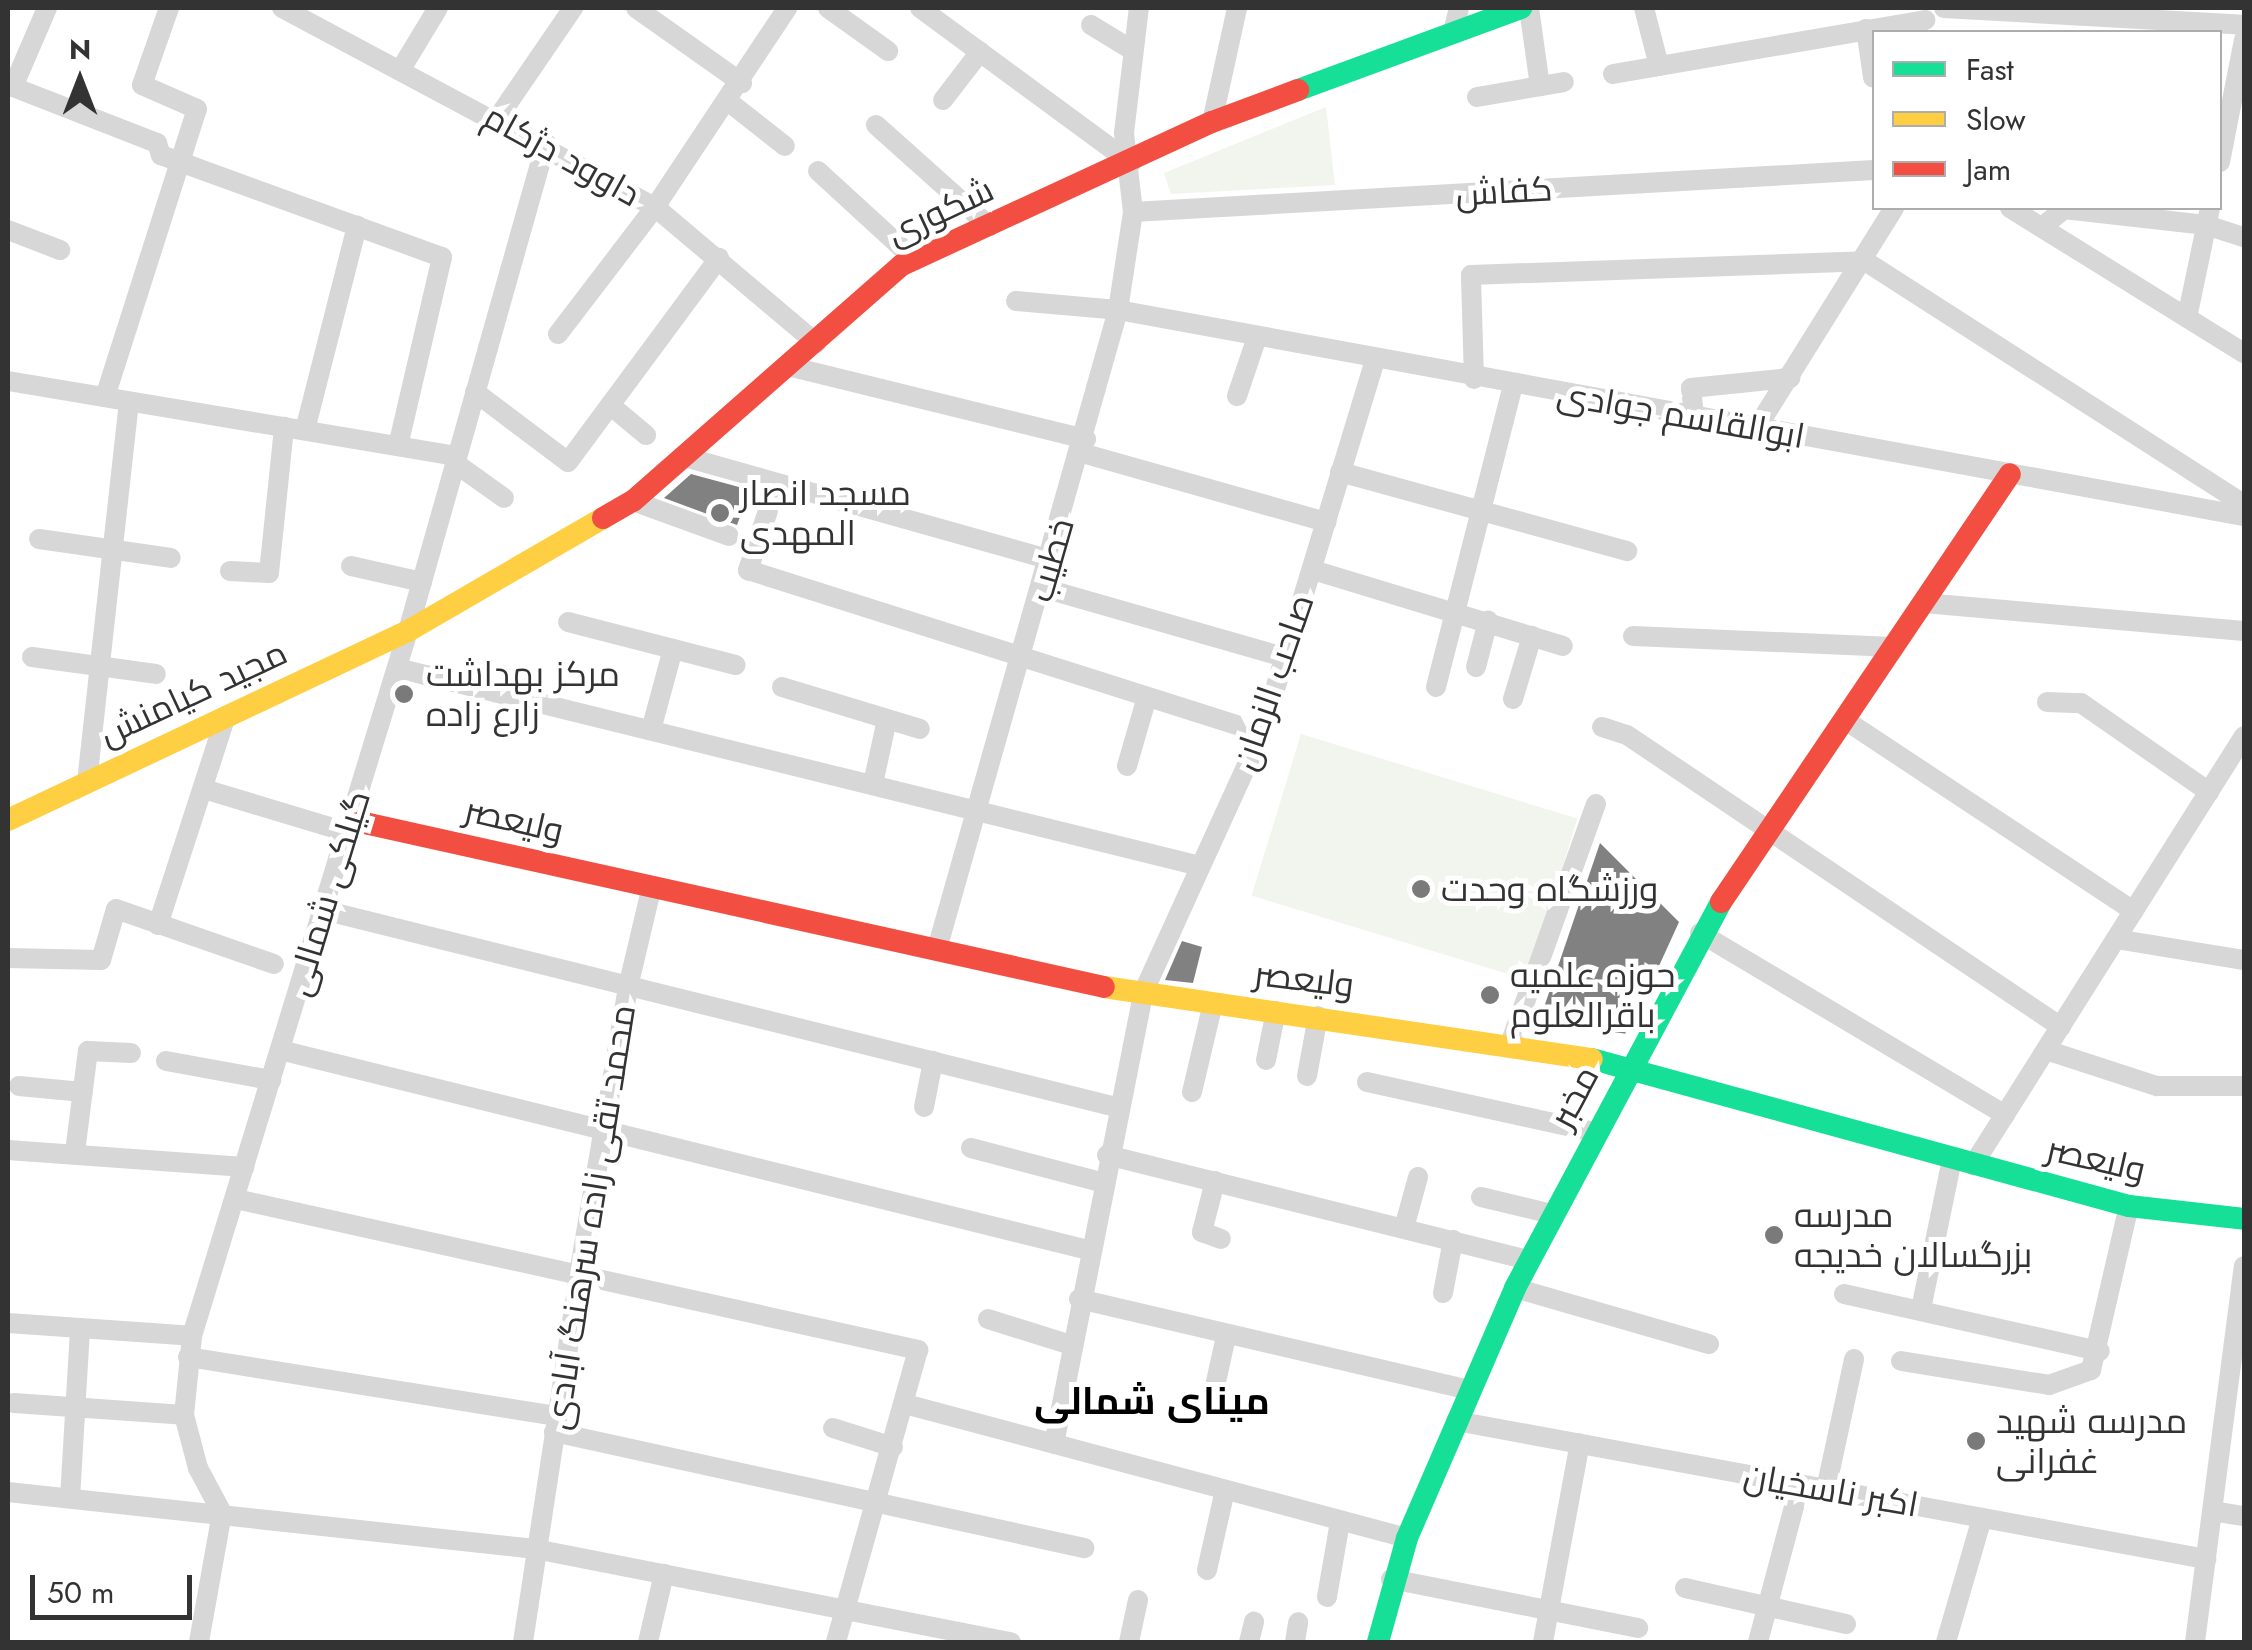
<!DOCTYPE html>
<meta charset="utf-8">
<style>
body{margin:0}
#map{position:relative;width:2252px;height:1650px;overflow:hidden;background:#fff;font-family:Jost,Cairo,sans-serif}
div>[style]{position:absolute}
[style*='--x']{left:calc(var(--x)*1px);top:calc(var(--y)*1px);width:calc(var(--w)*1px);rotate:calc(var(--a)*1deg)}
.green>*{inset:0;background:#f1f5ed;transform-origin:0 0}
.building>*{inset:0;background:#818181}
.street>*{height:20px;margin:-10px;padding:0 10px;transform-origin:10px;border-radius:10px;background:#d7d7d7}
.fast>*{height:22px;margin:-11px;padding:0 11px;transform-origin:11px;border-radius:11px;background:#16e098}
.slow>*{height:22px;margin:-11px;padding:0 11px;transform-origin:11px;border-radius:11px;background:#ffcf43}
.jam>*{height:22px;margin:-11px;padding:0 11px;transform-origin:11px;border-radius:11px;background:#f24e42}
.dots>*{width:28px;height:28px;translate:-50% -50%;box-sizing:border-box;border:5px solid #fff;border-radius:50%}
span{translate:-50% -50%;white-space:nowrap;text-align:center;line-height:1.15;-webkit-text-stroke:10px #fff;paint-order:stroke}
.street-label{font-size:35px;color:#333}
.poi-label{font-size:35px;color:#333}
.left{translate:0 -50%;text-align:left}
.neighbourhood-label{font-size:38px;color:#000;font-weight:700}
.frame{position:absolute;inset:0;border:10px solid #333;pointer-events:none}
.legend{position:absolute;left:1872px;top:30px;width:350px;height:180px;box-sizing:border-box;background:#fff;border:2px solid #adadad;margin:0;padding:12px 18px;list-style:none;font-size:30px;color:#333}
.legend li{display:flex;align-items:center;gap:20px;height:50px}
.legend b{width:50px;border:2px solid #adadad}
.north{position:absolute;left:30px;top:30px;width:100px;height:100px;-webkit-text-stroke:8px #fff;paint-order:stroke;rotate:0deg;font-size:28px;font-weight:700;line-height:40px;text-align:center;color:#333}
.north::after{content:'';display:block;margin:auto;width:35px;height:45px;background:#333;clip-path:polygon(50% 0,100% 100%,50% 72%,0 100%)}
.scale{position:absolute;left:30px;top:1575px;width:162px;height:45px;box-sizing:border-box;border:5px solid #333;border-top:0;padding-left:12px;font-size:30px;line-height:35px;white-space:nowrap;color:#333;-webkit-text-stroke:8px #fff;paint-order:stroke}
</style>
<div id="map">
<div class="green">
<div style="clip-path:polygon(1326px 107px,1335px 185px,1171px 194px,1164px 173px)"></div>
<div style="left:1301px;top:734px;width:289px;height:169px;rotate:17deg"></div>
</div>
<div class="building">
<div style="clip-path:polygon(691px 474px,750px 490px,737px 525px,664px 498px)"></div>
<div style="clip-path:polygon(1600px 843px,1679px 922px,1628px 1034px,1539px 1022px)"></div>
<div style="clip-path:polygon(1182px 941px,1202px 947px,1193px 983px,1165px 980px)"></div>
</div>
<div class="street">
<div style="--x:282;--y:8;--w:423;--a:28.1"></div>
<div style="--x:655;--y:207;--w:211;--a:40.2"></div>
<div style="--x:636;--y:8;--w:130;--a:35.3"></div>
<div style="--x:828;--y:8;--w:74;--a:35.6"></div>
<div style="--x:920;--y:8;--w:262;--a:36.3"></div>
<div style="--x:1529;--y:8;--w:79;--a:82"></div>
<div style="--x:1644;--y:8;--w:60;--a:75.5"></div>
<div style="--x:1944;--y:8;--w:300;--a:3.2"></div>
<div style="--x:1091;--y:25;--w:48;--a:31.4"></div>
<div style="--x:1866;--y:29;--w:49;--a:81.7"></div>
<div style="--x:1453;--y:32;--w:25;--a:-76"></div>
<div style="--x:401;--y:69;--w:71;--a:-58.8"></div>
<div style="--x:1613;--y:74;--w:317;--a:-9.8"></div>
<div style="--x:8;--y:85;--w:160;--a:21.3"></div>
<div style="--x:157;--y:143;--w:13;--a:72"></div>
<div style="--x:161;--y:155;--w:299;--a:20"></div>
<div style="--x:442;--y:257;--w:194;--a:103.1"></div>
<div style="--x:13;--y:87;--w:86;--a:-66.7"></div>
<div style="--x:1477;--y:97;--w:88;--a:-9.8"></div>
<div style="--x:943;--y:100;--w:61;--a:-52.4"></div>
<div style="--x:729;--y:102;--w:71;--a:38.2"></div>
<div style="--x:497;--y:119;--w:135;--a:-55.6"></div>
<div style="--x:1212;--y:122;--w:117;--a:-77.6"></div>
<div style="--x:876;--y:125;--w:152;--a:41.8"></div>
<div style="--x:2220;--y:162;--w:124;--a:-78.9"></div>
<div style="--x:818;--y:171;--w:132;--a:42.5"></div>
<div style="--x:2010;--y:208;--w:275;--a:31.8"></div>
<div style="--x:1133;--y:212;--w:742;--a:-3.24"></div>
<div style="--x:2042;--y:227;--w:28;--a:-39"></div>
<div style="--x:2064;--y:209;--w:143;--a:6.4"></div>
<div style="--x:2206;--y:225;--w:40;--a:18"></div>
<div style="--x:8;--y:230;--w:56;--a:21"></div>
<div style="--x:1016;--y:301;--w:102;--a:5"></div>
<div style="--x:1118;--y:310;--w:1145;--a:10.37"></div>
<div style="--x:2187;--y:318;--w:112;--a:-78.2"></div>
<div style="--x:558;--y:334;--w:160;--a:-52.6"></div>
<div style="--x:655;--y:207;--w:239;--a:-56.4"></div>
<div style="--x:788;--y:366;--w:307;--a:13.8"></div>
<div style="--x:1474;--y:379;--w:104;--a:-91.7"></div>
<div style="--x:1471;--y:275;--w:394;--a:-2"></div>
<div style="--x:1865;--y:261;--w:450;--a:32.7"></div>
<div style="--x:8;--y:381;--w:455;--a:9.5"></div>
<div style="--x:475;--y:392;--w:116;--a:37"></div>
<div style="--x:568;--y:462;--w:254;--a:-53.5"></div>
<div style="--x:1237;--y:396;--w:59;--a:-71.3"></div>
<div style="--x:105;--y:397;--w:302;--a:-72.3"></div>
<div style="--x:197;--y:109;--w:60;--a:-156.4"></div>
<div style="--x:142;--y:85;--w:82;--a:-70.7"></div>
<div style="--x:610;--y:405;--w:47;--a:39.8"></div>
<div style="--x:1694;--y:416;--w:28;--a:-96"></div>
<div style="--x:1691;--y:388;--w:100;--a:-5.8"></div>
<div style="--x:1756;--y:429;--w:261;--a:-58"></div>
<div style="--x:305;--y:430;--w:211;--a:-75.7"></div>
<div style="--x:1082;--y:453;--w:254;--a:15.8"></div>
<div style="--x:685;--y:457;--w:381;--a:15.7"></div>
<div style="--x:455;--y:463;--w:60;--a:35.5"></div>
<div style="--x:1340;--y:472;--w:298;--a:15.4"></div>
<div style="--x:776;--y:487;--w:88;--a:108.6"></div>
<div style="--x:748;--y:570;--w:516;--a:17.59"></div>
<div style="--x:633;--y:501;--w:102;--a:20"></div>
<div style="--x:39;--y:539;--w:133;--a:8.2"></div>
<div style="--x:351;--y:566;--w:73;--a:12.7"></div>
<div style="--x:1313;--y:570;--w:261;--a:16.9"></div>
<div style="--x:230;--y:571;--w:39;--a:3"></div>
<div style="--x:269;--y:573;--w:147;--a:-84.1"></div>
<div style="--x:1043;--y:588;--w:254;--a:16"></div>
<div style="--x:1924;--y:603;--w:321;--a:5"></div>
<div style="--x:568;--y:622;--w:173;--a:14.4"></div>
<div style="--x:1633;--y:636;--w:260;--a:2.4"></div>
<div style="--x:32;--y:657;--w:125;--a:7.8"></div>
<div style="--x:1476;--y:667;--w:48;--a:-75.4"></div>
<div style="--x:397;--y:668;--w:827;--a:13.85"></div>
<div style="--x:782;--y:687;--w:144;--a:16.9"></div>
<div style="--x:1436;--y:687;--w:311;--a:-75.7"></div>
<div style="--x:1513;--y:699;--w:66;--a:-73.2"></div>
<div style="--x:2047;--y:702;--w:34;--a:2"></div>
<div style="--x:2081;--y:703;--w:156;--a:34.8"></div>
<div style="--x:1845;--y:720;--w:346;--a:33.5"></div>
<div style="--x:1602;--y:727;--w:26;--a:18"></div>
<div style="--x:1627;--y:735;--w:523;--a:33.93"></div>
<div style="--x:651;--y:730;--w:84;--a:-74.8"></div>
<div style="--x:1127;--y:766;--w:69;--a:-73.9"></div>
<div style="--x:87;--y:782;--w:382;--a:-83.7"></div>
<div style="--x:873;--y:784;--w:66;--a:-77.8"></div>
<div style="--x:204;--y:789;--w:148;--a:16.8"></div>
<div style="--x:323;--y:910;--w:817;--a:13.95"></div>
<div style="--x:158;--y:925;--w:220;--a:-72"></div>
<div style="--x:1700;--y:933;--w:355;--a:30.8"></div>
<div style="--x:2116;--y:939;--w:130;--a:9.3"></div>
<div style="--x:937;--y:949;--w:664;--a:-74.18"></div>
<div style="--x:1118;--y:310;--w:99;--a:-81.3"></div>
<div style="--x:1133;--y:212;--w:80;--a:-96.5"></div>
<div style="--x:1124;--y:133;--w:126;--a:-83.2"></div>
<div style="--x:8;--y:958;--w:93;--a:1.2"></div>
<div style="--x:101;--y:960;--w:53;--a:-73.6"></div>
<div style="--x:116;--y:909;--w:167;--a:19.2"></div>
<div style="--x:1510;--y:1044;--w:255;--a:-70.3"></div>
<div style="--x:280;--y:1050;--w:832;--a:13.9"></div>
<div style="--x:2046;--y:1050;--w:117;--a:18"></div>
<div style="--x:2157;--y:1086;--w:87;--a:0"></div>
<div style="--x:1266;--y:1060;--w:50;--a:-78.5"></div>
<div style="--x:166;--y:1061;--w:107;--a:10.3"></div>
<div style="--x:1307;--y:1076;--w:61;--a:-79.6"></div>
<div style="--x:1367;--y:1082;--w:233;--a:12.4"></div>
<div style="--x:19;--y:1086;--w:64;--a:5.4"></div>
<div style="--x:1192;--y:1092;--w:91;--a:-76.7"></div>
<div style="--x:924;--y:1107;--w:47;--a:-78.9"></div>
<div style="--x:971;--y:1148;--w:134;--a:14.7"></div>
<div style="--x:8;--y:1150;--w:237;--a:4.1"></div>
<div style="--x:75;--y:1152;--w:102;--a:-82.7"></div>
<div style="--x:88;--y:1051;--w:43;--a:2.7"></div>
<div style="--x:1107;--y:1155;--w:435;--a:14"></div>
<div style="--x:1973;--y:1165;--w:507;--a:-57.72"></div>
<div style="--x:1215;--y:1181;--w:53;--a:104.3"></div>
<div style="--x:1202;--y:1232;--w:20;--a:20"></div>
<div style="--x:1481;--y:1197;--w:73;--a:13.5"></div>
<div style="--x:236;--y:1199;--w:699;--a:12.48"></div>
<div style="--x:918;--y:1350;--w:303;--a:105.7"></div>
<div style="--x:1404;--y:1228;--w:53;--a:-74.6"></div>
<div style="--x:1515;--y:1288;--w:202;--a:16.1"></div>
<div style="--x:1443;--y:1293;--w:54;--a:-79.3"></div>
<div style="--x:1844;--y:1294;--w:262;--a:12.6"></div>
<div style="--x:1079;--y:1299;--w:401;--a:13.1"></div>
<div style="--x:1921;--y:1309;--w:153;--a:-78.3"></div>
<div style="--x:988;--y:1319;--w:87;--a:17.4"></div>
<div style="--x:8;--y:1323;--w:184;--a:4"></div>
<div style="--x:188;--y:1357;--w:374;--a:9.1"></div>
<div style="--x:1901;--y:1361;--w:150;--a:9.2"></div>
<div style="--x:2049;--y:1385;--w:45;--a:-19.7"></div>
<div style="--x:2091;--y:1370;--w:168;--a:-77"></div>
<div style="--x:14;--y:1403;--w:170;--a:4"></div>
<div style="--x:905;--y:1404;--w:520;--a:14.95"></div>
<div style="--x:1210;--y:1409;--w:75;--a:-77.6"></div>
<div style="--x:1456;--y:1421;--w:763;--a:10.43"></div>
<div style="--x:833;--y:1428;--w:63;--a:17.6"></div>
<div style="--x:554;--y:1432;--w:543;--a:12.35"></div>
<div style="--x:1054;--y:1444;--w:460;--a:-78.8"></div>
<div style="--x:1143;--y:993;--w:287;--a:-65.5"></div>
<div style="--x:1262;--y:732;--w:388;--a:-73.1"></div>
<div style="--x:1826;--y:1489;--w:133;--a:-77.8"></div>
<div style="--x:8;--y:1492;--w:530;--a:6.17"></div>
<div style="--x:535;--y:1549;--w:485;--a:11.1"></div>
<div style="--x:70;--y:1498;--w:170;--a:-86.6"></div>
<div style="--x:2212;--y:1511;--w:32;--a:9"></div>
<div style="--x:1207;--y:1570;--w:82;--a:-77.3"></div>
<div style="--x:1391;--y:1579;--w:252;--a:11.2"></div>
<div style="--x:1685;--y:1588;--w:165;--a:12.6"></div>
<div style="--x:1327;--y:1597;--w:76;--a:-80.2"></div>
<div style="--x:199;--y:1642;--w:131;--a:-79.9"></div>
<div style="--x:222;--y:1513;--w:51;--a:-118.1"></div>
<div style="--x:198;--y:1468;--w:55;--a:-104.8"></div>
<div style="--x:184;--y:1415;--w:79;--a:-84.2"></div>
<div style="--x:192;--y:1336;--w:737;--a:-72.97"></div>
<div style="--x:408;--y:631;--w:507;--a:-74.21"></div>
<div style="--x:523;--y:1642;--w:372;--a:-81.3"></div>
<div style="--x:579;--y:1274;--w:295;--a:-80.3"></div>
<div style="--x:629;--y:983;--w:100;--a:-76.7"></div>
<div style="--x:648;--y:1642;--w:70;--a:-76.8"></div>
<div style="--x:1129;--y:1642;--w:43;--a:-77.9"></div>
<div style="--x:1249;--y:1642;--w:21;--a:-76"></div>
<div style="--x:1295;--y:1642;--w:20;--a:-81"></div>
<div style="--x:1543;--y:1642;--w:202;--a:-79.5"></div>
<div style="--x:1758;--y:1642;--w:163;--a:-75.1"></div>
<div style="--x:1946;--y:1642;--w:129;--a:-73.8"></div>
<div style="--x:2195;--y:1642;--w:379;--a:-82.6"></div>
</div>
<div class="fast">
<div style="--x:1298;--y:90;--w:238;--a:-20.2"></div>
<div style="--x:1592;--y:1059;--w:557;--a:15.31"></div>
<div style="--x:2129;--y:1206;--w:116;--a:6.4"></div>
<div style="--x:1378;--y:1642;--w:108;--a:-74.4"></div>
<div style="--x:1407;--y:1538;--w:272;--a:-66.6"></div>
<div style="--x:1515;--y:1288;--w:438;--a:-61.9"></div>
</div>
<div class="slow">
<div style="--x:8;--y:820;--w:442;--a:-25.3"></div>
<div style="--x:408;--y:631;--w:225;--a:-30.1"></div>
<div style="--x:1104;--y:987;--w:493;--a:8.4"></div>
</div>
<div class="jam">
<div style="--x:603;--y:518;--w:34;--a:-30"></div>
<div style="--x:633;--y:501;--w:358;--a:-41.3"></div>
<div style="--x:902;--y:265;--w:341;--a:-24.8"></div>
<div style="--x:1212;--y:122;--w:92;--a:-20.4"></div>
<div style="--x:351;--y:820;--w:771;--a:12.5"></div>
<div style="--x:1721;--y:902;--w:516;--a:-55.97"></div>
</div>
<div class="dots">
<div style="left:720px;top:513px;background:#7a7a7a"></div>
<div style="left:404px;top:694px;background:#7a7a7a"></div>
<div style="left:1421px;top:889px;background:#7a7a7a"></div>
<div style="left:1490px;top:995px;background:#7a7a7a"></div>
<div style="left:1774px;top:1235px;background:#7a7a7a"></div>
<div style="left:1976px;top:1441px;background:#7a7a7a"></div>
</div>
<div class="street-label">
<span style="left:562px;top:155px;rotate:29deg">داوود دژکام</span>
<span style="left:1504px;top:191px;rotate:-3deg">کفاش</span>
<span style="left:940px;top:211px;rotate:-25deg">شکوری</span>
<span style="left:1681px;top:415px;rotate:10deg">ابوالقاسم جوادی</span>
<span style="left:1051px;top:560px;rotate:-74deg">خطیب</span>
<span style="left:1273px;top:682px;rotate:-71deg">صاحب الزمان</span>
<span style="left:193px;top:693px;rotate:-25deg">مجید کیامنش</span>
<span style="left:514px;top:820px;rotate:13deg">ولیعصر</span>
<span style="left:328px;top:893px;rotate:-73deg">گيلکی شمالی</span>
<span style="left:1304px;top:979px;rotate:7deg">ولیعصر</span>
<span style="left:1574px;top:1097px;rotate:-62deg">مخبر</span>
<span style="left:2096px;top:1159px;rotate:13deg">ولیعصر</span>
<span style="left:590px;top:1217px;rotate:-81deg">محمد تقی زاده سرهنگ آبادی</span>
<span style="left:1831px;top:1490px;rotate:10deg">اکبر ناسخیان</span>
</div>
<div class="poi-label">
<span class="left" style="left:740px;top:513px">مسجد انصار<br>المهدی</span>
<span class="left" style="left:426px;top:694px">مرکز بهداشت<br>زارع زاده</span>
<span class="left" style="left:1441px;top:889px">ورزشگاه وحدت</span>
<span class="left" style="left:1510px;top:995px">حوزه علمیه<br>باقرالعلوم</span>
<span class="left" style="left:1794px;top:1235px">مدرسه<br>بزرگسالان خدیجه</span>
<span class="left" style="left:1996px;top:1441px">مدرسه شهید<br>غفرانی</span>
</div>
<div class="neighbourhood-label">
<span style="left:1152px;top:1401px">مینای شمالی</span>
</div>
<div class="frame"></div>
<ul class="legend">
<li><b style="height:12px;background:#16e098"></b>Fast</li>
<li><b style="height:12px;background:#ffcf43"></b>Slow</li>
<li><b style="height:12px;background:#f24e42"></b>Jam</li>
</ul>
<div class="north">N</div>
<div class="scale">50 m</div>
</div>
